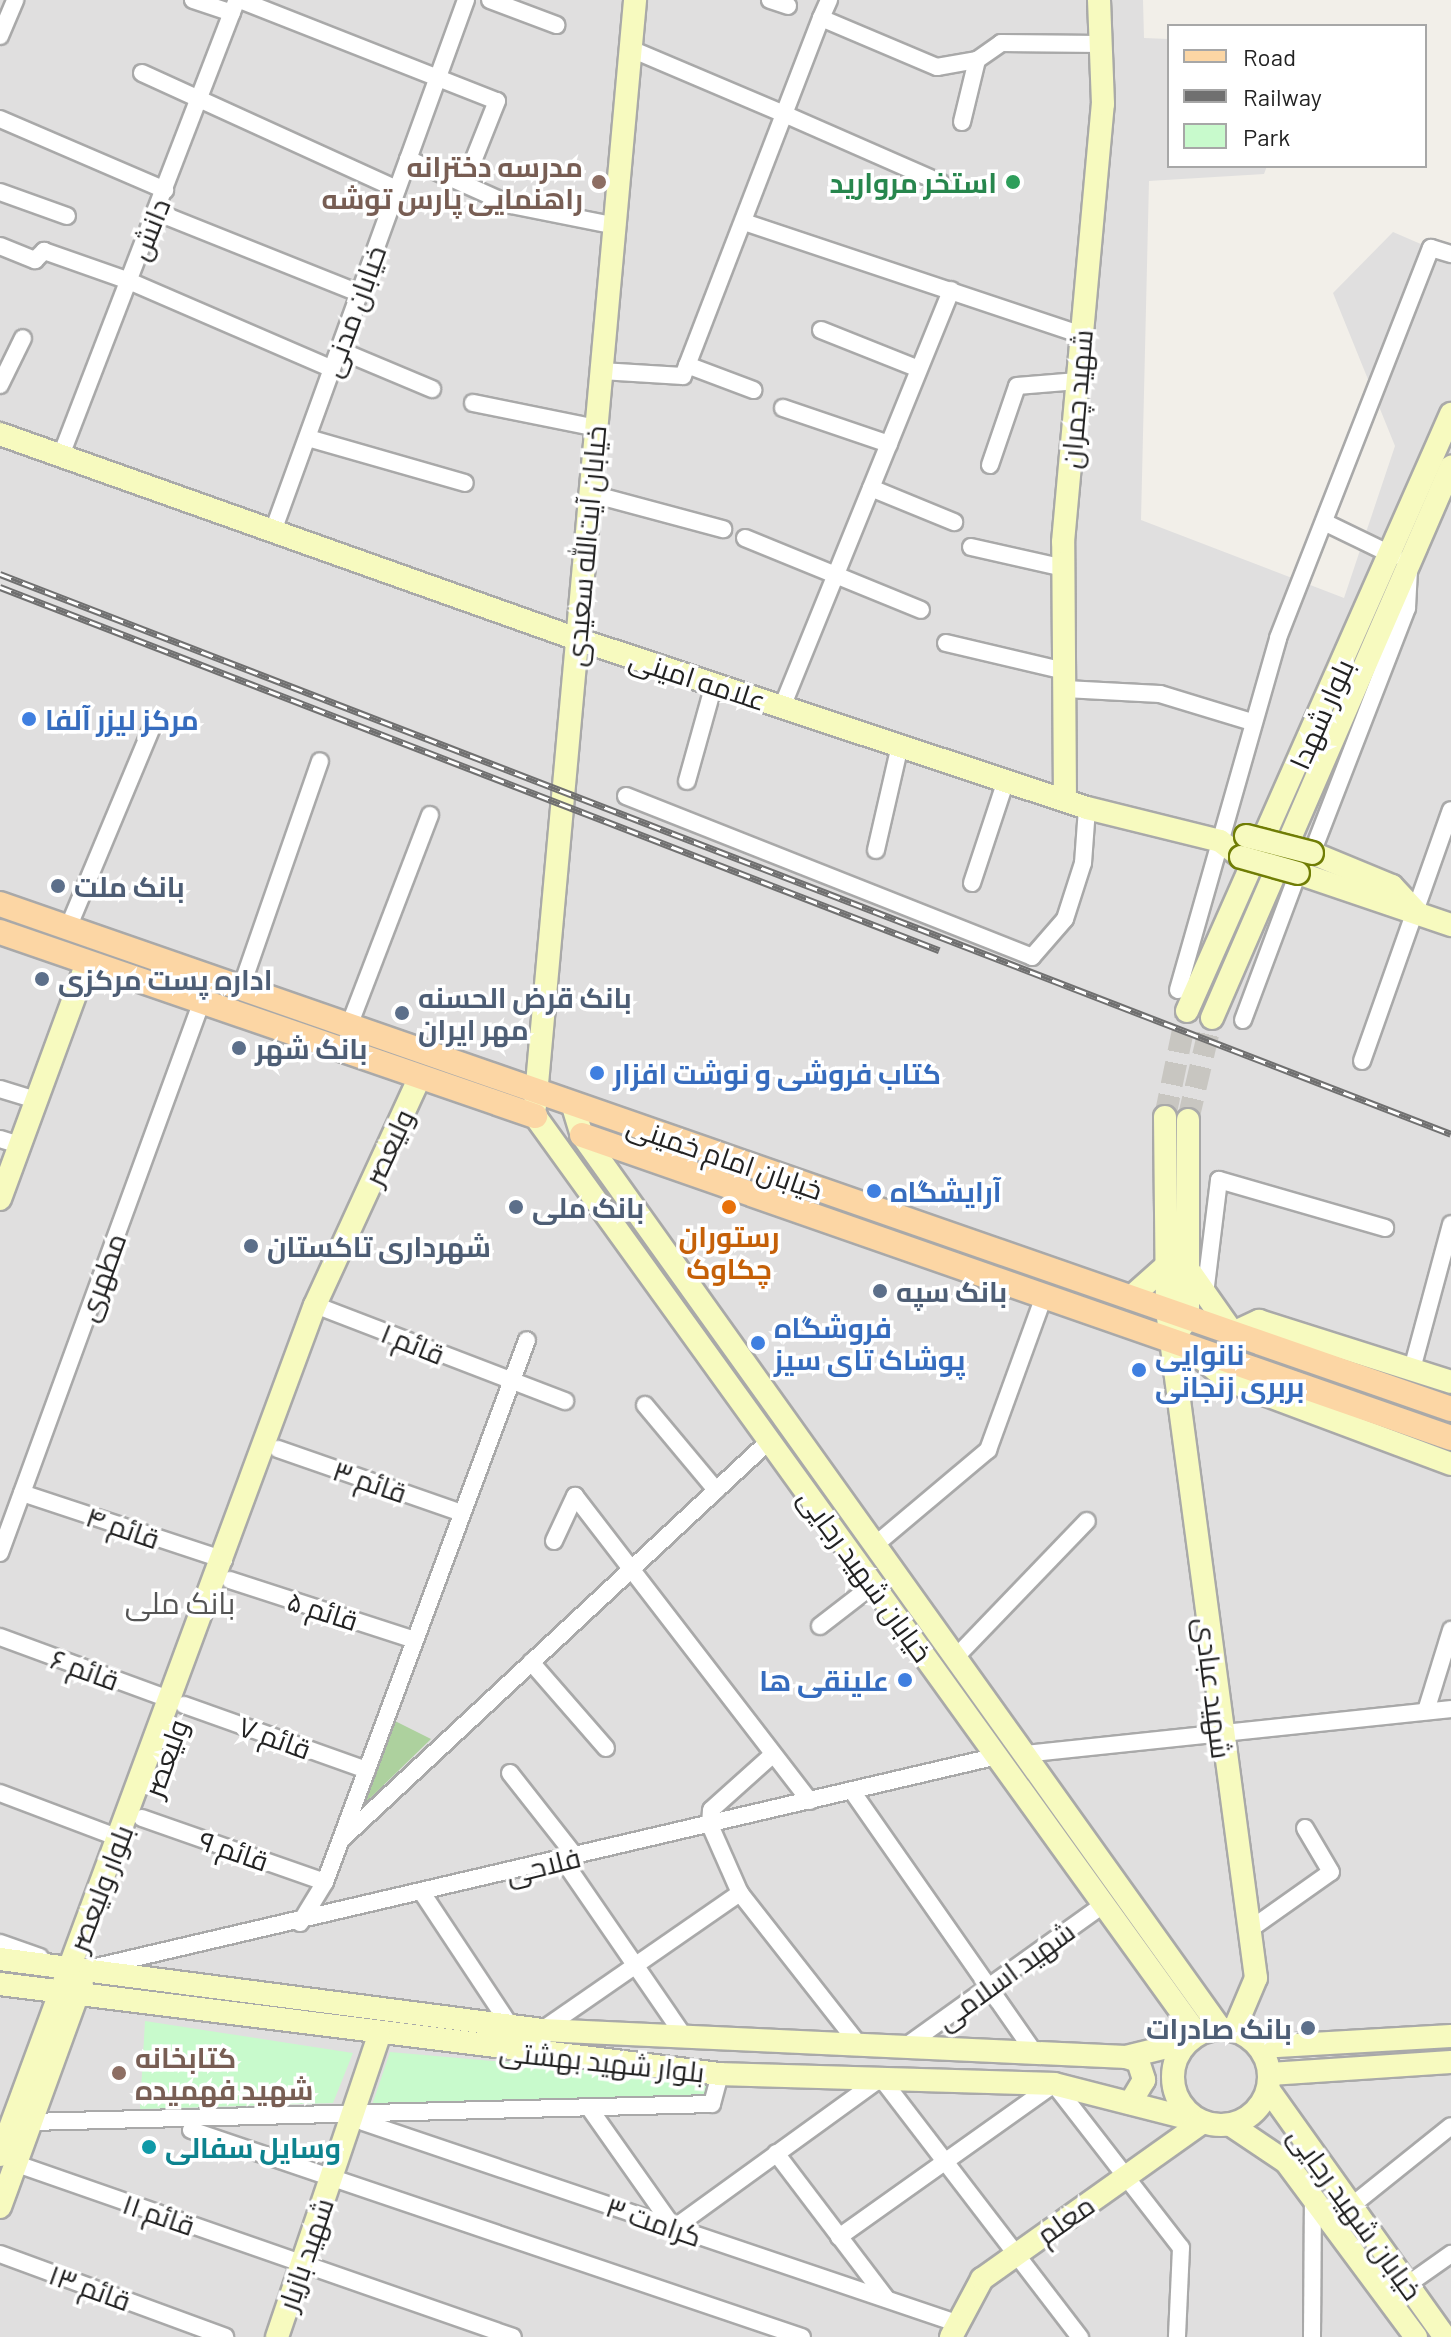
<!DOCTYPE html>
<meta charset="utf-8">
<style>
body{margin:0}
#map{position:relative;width:1451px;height:2337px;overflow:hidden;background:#f2efe9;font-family:Barlow,Cairo,sans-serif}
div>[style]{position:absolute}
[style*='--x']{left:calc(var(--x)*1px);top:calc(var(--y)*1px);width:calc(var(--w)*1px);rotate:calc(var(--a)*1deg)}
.residential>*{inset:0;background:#e0dfdf}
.forest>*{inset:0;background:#add19e}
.park>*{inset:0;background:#c8facc}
.secondary-tunnel>*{height:22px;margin-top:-11px;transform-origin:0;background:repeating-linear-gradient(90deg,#c8c6c1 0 22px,transparent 0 33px)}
.roads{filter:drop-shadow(2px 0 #a9a9a9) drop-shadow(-2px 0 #a9a9a9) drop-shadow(0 2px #a9a9a9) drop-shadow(0 -2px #a9a9a9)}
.street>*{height:16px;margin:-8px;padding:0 8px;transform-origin:8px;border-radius:8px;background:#fff}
.secondary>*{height:22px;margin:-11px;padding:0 11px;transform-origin:11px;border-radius:11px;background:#f7fabf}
.secondary>.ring{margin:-11px;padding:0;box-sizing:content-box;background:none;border:22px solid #f7fabf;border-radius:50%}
.primary>*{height:24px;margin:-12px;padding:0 12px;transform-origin:12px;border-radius:12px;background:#fcd6a4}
.rail>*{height:7px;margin-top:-3.5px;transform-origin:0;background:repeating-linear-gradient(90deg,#fff 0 12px,#707070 0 24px);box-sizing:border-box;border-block:2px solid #707070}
.bridges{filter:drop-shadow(2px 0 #707d05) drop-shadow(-2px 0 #707d05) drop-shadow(0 2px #707d05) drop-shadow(0 -2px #707d05)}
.secondary-bridge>*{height:22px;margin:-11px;padding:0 11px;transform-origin:11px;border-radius:11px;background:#f7fabf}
.dots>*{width:22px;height:22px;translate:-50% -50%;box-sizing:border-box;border:4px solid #fff;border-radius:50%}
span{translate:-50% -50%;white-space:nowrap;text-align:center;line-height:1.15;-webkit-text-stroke:7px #fff;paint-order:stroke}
.education-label{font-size:28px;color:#785e54;font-weight:700}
.right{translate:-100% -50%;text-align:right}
.left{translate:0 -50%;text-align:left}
.leisure-label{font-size:28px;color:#27864d;font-weight:700}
.street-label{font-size:28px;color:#222}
.shop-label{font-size:28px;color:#366cbe;font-weight:700}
.service-label{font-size:28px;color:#4e5e75;font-weight:700}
.food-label{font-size:28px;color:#c56008;font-weight:700}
.culture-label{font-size:28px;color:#0d838f;font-weight:700}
.neighbourhood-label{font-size:30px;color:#555}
.legend{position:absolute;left:1167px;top:24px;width:260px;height:144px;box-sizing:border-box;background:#fff;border:2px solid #a7a7a7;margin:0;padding:10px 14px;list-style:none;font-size:24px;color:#222}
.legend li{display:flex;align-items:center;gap:16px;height:40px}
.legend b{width:40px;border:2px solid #a7a7a7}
</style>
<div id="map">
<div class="residential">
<div style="clip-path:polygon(0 0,1143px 0,1144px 38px,1169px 39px,1169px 166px,1267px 166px,1264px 174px,1149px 181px,1141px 520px,1344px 598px,1395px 446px,1333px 293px,1393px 232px,1451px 257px,1451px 2337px,0 2337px)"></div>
</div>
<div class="forest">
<div style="clip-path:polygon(395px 1721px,431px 1739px,358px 1810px)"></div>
</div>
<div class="park">
<div style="clip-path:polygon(145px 2021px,353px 2053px,333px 2103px,140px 2109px)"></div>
<div style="clip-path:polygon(390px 2052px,711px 2080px,709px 2098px,370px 2111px)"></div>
</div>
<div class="secondary-tunnel">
<div style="--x:1165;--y:1117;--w:108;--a:-78.3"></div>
<div style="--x:1188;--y:1120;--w:105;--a:-76.8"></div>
</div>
<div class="roads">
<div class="street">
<div style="--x:193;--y:0;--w:41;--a:18.4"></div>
<div style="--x:240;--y:0;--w:276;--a:21.5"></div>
<div style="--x:497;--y:101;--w:89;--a:111.7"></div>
<div style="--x:490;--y:0;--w:71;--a:20.7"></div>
<div style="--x:770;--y:0;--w:19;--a:18"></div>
<div style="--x:821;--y:18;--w:20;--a:-66"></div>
<div style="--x:0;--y:36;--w:39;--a:-67"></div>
<div style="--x:631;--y:49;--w:166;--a:23"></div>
<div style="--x:784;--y:114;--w:103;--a:-68.9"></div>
<div style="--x:821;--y:18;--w:126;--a:22.9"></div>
<div style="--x:937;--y:67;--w:41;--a:-9.9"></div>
<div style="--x:977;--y:60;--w:29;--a:-35"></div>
<div style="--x:1001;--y:43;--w:100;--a:0.6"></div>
<div style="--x:142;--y:73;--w:280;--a:24.5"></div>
<div style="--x:0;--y:119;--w:180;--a:23.3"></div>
<div style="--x:962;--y:122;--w:64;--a:-76.4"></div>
<div style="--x:408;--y:159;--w:113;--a:24.1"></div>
<div style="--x:511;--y:205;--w:108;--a:11.2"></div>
<div style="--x:0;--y:192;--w:71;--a:19.7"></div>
<div style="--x:156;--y:212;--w:219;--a:21.8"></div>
<div style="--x:744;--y:222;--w:356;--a:18.5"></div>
<div style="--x:0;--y:246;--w:38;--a:22"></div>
<div style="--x:35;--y:260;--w:13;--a:-45"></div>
<div style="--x:44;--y:251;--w:90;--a:19.4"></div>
<div style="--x:129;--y:281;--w:221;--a:23.4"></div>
<div style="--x:821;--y:330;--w:105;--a:21.7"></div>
<div style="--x:339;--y:350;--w:101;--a:22.8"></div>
<div style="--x:687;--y:365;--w:71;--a:20.7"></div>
<div style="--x:601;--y:371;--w:82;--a:3.5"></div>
<div style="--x:683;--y:376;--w:281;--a:-68.9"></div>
<div style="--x:784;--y:114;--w:171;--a:23.7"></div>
<div style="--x:0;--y:385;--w:52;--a:-63.9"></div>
<div style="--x:473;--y:403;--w:126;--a:11.4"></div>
<div style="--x:783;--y:408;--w:112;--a:18.8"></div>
<div style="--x:308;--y:438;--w:163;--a:16"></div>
<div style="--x:60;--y:458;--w:491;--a:-68.9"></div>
<div style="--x:990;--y:465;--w:83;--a:-71.1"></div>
<div style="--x:1017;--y:386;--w:61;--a:-4.7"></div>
<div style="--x:871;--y:488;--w:90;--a:22.3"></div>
<div style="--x:592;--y:494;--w:136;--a:15"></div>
<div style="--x:1324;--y:522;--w:78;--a:25.9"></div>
<div style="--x:273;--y:531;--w:565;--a:-70.03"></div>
<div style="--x:745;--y:538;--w:190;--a:22.2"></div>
<div style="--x:971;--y:547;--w:95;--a:12.7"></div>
<div style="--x:946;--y:643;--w:121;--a:13.3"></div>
<div style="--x:1065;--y:689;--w:95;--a:3"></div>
<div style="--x:1160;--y:694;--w:93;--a:16.9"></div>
<div style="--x:782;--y:707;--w:450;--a:-67.9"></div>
<div style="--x:687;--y:781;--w:101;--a:-74.4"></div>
<div style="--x:626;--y:796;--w:437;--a:21.6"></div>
<div style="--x:1032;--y:957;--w:50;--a:-49"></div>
<div style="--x:1065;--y:919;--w:59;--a:-72.2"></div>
<div style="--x:1083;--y:863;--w:55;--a:-85.8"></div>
<div style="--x:876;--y:850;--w:108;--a:-77.1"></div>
<div style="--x:1312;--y:853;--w:263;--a:-68.8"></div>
<div style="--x:1407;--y:608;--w:36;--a:-87"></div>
<div style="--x:972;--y:883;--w:108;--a:-71.7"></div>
<div style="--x:68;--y:928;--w:220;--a:-67.3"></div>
<div style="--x:241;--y:988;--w:240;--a:-70.8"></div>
<div style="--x:1178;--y:990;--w:366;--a:-74.1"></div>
<div style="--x:1278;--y:638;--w:419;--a:-68.6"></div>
<div style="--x:1431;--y:248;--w:21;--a:17"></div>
<div style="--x:1243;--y:1020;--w:157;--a:-69.5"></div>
<div style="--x:349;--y:1026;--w:226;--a:-69"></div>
<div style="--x:1362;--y:1061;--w:266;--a:-70.5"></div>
<div style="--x:0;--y:1089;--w:38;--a:17"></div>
<div style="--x:0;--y:1139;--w:21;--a:17"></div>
<div style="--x:1205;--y:1294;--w:115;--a:-83"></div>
<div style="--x:1219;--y:1180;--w:173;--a:16.1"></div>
<div style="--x:315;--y:1305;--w:268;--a:21"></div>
<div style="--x:1412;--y:1369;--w:150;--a:-74.9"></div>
<div style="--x:645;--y:1405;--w:111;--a:50.1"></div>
<div style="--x:278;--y:1449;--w:195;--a:19.2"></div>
<div style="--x:22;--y:1493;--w:213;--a:18.3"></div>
<div style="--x:554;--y:1541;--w:50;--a:-65"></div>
<div style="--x:575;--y:1496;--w:385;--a:52.4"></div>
<div style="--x:875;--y:1545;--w:148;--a:-40.1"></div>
<div style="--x:988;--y:1450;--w:164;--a:-70"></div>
<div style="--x:0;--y:1553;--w:588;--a:-69.9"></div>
<div style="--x:230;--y:1580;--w:194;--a:18"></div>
<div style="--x:820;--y:1626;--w:67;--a:-37.7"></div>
<div style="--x:0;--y:1637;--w:182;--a:20.2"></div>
<div style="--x:955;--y:1658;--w:190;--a:-46.1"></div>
<div style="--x:531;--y:1662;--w:114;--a:48.9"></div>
<div style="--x:184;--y:1705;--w:194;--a:19.6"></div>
<div style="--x:1426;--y:1711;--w:85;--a:-72.8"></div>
<div style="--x:1024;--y:1754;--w:429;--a:-6"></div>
<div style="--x:770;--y:1757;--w:79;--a:138.1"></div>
<div style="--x:711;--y:1810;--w:15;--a:94"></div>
<div style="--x:710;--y:1825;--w:74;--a:66.2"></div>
<div style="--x:740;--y:1893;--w:194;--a:51.9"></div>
<div style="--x:510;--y:1773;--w:107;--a:51.8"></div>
<div style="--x:852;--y:1791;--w:318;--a:55.1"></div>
<div style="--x:0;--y:1793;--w:127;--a:20.7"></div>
<div style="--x:142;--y:1818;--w:194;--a:19.3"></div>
<div style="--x:343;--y:1838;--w:582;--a:-42.98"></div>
<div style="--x:563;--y:1860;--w:217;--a:55.5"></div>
<div style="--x:423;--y:1894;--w:159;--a:56.5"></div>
<div style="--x:300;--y:1923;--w:48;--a:-58.6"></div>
<div style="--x:325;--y:1882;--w:578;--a:-69.56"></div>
<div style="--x:1249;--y:1930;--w:100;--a:-35.3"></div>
<div style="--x:1331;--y:1872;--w:51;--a:-120.6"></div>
<div style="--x:0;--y:1943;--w:42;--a:19.3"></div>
<div style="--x:96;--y:1967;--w:926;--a:-13.17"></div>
<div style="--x:542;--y:2030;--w:241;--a:-34.7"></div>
<div style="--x:906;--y:2046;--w:244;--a:-35.6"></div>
<div style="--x:590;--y:2109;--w:146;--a:54.8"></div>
<div style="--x:674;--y:2228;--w:256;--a:-35.9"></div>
<div style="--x:881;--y:2078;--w:327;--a:52.5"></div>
<div style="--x:30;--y:2122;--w:682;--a:-1.51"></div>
<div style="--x:712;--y:2104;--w:31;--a:-75"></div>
<div style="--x:363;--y:2122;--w:626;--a:18.72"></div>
<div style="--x:191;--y:2130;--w:645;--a:18.72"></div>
<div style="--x:776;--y:2153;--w:183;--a:52.8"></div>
<div style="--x:17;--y:2164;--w:525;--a:19.23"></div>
<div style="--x:1350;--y:2207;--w:129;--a:-38.7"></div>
<div style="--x:839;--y:2237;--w:264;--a:-35.4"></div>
<div style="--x:1054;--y:2084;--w:207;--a:52.2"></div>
<div style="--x:1181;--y:2248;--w:89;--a:92.6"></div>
<div style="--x:0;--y:2254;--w:240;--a:20.2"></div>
<div style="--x:1407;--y:2285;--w:54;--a:-35.2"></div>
<div style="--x:1312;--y:2337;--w:140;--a:-89.6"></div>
</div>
<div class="secondary">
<div style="--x:0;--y:434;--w:612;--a:19.56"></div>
<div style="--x:577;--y:639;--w:537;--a:18.33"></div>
<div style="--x:1087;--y:808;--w:137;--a:13.9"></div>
<div style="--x:1220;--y:841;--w:26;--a:37"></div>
<div style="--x:1065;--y:800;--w:258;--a:-90.4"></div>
<div style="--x:1063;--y:542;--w:440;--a:-84.8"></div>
<div style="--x:1103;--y:104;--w:104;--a:-92.2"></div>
<div style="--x:1312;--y:853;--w:87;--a:22.4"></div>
<div style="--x:1392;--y:886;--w:35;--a:47"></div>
<div style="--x:1298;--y:873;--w:162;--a:18.8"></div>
<div style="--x:1187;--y:1011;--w:653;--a:-66.14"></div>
<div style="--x:1212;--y:1018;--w:601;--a:-66.55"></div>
<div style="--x:572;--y:1103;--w:34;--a:73"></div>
<div style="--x:582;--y:1135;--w:1097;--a:54.46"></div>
<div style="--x:535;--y:1106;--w:1111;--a:-84.83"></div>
<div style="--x:535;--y:1116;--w:1132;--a:54.2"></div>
<div style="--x:1165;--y:1117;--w:193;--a:89.4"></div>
<div style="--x:1167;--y:1310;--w:674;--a:82.41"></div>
<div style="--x:1256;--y:1978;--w:56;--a:112.9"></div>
<div style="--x:0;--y:1199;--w:252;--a:-69.8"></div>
<div style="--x:1188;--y:1269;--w:78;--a:54.9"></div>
<div style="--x:1233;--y:1333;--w:29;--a:-25"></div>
<div style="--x:1259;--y:1321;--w:201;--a:17.6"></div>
<div style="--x:1130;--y:1298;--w:50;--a:-41.7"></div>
<div style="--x:1179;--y:1330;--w:15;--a:-53"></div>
<div style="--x:1188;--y:1318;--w:198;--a:-90"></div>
<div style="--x:1190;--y:1349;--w:50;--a:39.4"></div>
<div style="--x:1229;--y:1381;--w:237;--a:20.5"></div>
<div style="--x:0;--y:1959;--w:547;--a:7.46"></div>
<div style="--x:542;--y:2030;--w:585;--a:2.65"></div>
<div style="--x:1126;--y:2057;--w:63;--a:-13.8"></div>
<div style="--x:0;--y:1984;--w:726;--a:7.13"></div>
<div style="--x:720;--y:2074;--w:334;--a:1.7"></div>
<div style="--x:1054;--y:2084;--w:154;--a:14.3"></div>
<div class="ring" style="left:1173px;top:2029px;width:74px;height:74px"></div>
<div style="--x:1260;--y:2047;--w:191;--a:-3.3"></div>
<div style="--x:1126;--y:2057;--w:13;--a:18"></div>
<div style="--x:1138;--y:2061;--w:20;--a:72"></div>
<div style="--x:1144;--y:2080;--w:27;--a:121"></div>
<div style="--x:1270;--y:2074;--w:181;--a:-3.8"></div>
<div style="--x:1268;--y:2089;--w:305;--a:54.5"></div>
<div style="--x:1231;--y:2125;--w:66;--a:33.9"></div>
<div style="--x:1286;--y:2162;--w:218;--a:53.4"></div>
<div style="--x:0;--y:2155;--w:906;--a:-69.67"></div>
<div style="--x:315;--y:1305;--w:251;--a:-65.3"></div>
<div style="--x:0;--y:2207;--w:239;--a:-70"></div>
<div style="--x:277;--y:2337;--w:318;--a:-71.3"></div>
<div style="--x:951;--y:2337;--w:66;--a:-61.9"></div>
<div style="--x:982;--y:2279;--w:271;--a:-35.4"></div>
</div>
<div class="primary">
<div style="--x:0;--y:904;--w:1536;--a:19.19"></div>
<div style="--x:0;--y:932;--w:566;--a:18.98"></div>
<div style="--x:582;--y:1135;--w:920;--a:19.22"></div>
</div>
</div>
<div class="rail">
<div style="--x:0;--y:574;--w:1555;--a:21.1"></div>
<div style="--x:0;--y:587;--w:1007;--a:21.14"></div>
</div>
<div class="bridges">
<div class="secondary-bridge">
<div style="--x:1246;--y:836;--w:68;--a:14.4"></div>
<div style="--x:1241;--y:857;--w:59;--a:15.7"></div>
</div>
</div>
<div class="dots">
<div style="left:599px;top:182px;background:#8d6e63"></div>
<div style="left:1013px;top:182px;background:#2e9e5b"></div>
<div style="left:29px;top:719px;background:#3f7fe0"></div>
<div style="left:58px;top:886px;background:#5c6f8a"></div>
<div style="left:42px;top:979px;background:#5c6f8a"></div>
<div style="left:402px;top:1013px;background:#5c6f8a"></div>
<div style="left:239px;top:1048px;background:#5c6f8a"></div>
<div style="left:597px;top:1073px;background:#3f7fe0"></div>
<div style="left:874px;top:1191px;background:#3f7fe0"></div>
<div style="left:516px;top:1207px;background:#5c6f8a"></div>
<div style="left:729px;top:1207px;background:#e8710a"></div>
<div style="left:251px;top:1246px;background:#5c6f8a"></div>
<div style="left:880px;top:1291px;background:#5c6f8a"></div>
<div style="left:758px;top:1343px;background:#3f7fe0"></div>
<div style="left:1139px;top:1370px;background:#3f7fe0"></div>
<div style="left:905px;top:1680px;background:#3f7fe0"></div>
<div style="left:1308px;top:2028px;background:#5c6f8a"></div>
<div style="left:119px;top:2073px;background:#8d6e63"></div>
<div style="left:149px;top:2147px;background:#0f9aa8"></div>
</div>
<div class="education-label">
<span class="right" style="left:583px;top:182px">مدرسه دخترانه<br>راهنمایی پارس توشه</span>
<span class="left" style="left:135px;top:2073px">کتابخانه<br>شهید فهمیده</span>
</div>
<div class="leisure-label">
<span class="right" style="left:997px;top:182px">استخر مروارید</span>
</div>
<div class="street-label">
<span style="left:149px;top:229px;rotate:-68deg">دانش</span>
<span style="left:353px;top:311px;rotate:-70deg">خیابان مدنی</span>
<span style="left:1076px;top:399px;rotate:-85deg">شهید چمران</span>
<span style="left:585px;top:546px;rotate:-85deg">خیابان آیت‌الله سعیدی</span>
<span style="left:698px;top:679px;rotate:18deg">علامه امینی</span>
<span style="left:1321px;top:714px;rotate:-66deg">بلوار شهدا</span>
<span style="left:388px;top:1147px;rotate:-65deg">ولیعصر</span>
<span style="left:725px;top:1157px;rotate:19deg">خیابان امام خمینی</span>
<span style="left:101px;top:1277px;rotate:-70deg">مطهری</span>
<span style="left:413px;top:1343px;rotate:22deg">قائم ۱</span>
<span style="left:370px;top:1481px;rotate:19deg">قائم ۳</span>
<span style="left:123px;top:1527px;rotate:19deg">قائم ۴</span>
<span style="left:866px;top:1575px;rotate:54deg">خیابان شهید رجایی</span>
<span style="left:323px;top:1610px;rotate:18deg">قائم ۵</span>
<span style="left:85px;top:1669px;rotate:20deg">قائم ۶</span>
<span style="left:1214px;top:1688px;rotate:83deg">شهید عبادی</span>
<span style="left:275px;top:1737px;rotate:20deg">قائم ۷</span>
<span style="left:165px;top:1758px;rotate:-70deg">ولیعصر</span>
<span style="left:234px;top:1850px;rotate:19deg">قائم ۹</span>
<span style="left:543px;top:1865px;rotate:-14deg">فلاحی</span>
<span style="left:100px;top:1888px;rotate:-69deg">بلوار ولیعصر</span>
<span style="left:1005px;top:1975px;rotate:-36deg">شهید اسلامی</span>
<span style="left:602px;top:2061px;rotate:6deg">بلوار شهید بهشتی</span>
<span style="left:1356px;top:2213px;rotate:54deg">خیابان شهید رجایی</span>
<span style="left:159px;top:2214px;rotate:19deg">قائم ۱۱</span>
<span style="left:1065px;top:2219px;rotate:-35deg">معلم</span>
<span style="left:654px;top:2221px;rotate:19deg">کرامت ۳</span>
<span style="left:305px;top:2254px;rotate:-71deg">شهید بازیار</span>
<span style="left:90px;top:2287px;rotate:20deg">قائم ۱۳</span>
</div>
<div class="shop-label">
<span class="left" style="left:45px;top:719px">مرکز لیزر آلفا</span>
<span class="left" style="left:613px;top:1073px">کتاب فروشی و نوشت افزار</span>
<span class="left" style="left:890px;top:1191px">آرایشگاه</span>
<span class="left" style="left:774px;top:1343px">فروشگاه<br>پوشاک تای سیز</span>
<span class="left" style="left:1155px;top:1370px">نانوایی<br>بربری زنجانی</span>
<span class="right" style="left:889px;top:1680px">علینقی ها</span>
</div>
<div class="service-label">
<span class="left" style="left:74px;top:886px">بانک ملت</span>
<span class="left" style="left:58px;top:979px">اداره پست مرکزی</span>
<span class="left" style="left:418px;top:1013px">بانک قرض الحسنه<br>مهر ایران</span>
<span class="left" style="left:255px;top:1048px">بانک شهر</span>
<span class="left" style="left:532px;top:1207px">بانک ملی</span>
<span class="left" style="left:267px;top:1246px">شهرداری تاکستان</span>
<span class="left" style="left:896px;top:1291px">بانک سپه</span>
<span class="right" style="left:1292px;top:2028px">بانک صادرات</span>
</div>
<div class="food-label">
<span style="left:729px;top:1252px">رستوران<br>چکاوک</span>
</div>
<div class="culture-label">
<span class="left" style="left:165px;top:2147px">وسایل سفالی</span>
</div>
<div class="neighbourhood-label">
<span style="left:180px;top:1602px">بانک ملی</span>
</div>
<ul class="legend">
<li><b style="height:10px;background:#fcd6a4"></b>Road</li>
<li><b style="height:10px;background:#707070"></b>Railway</li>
<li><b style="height:22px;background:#c8facc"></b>Park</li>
</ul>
</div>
